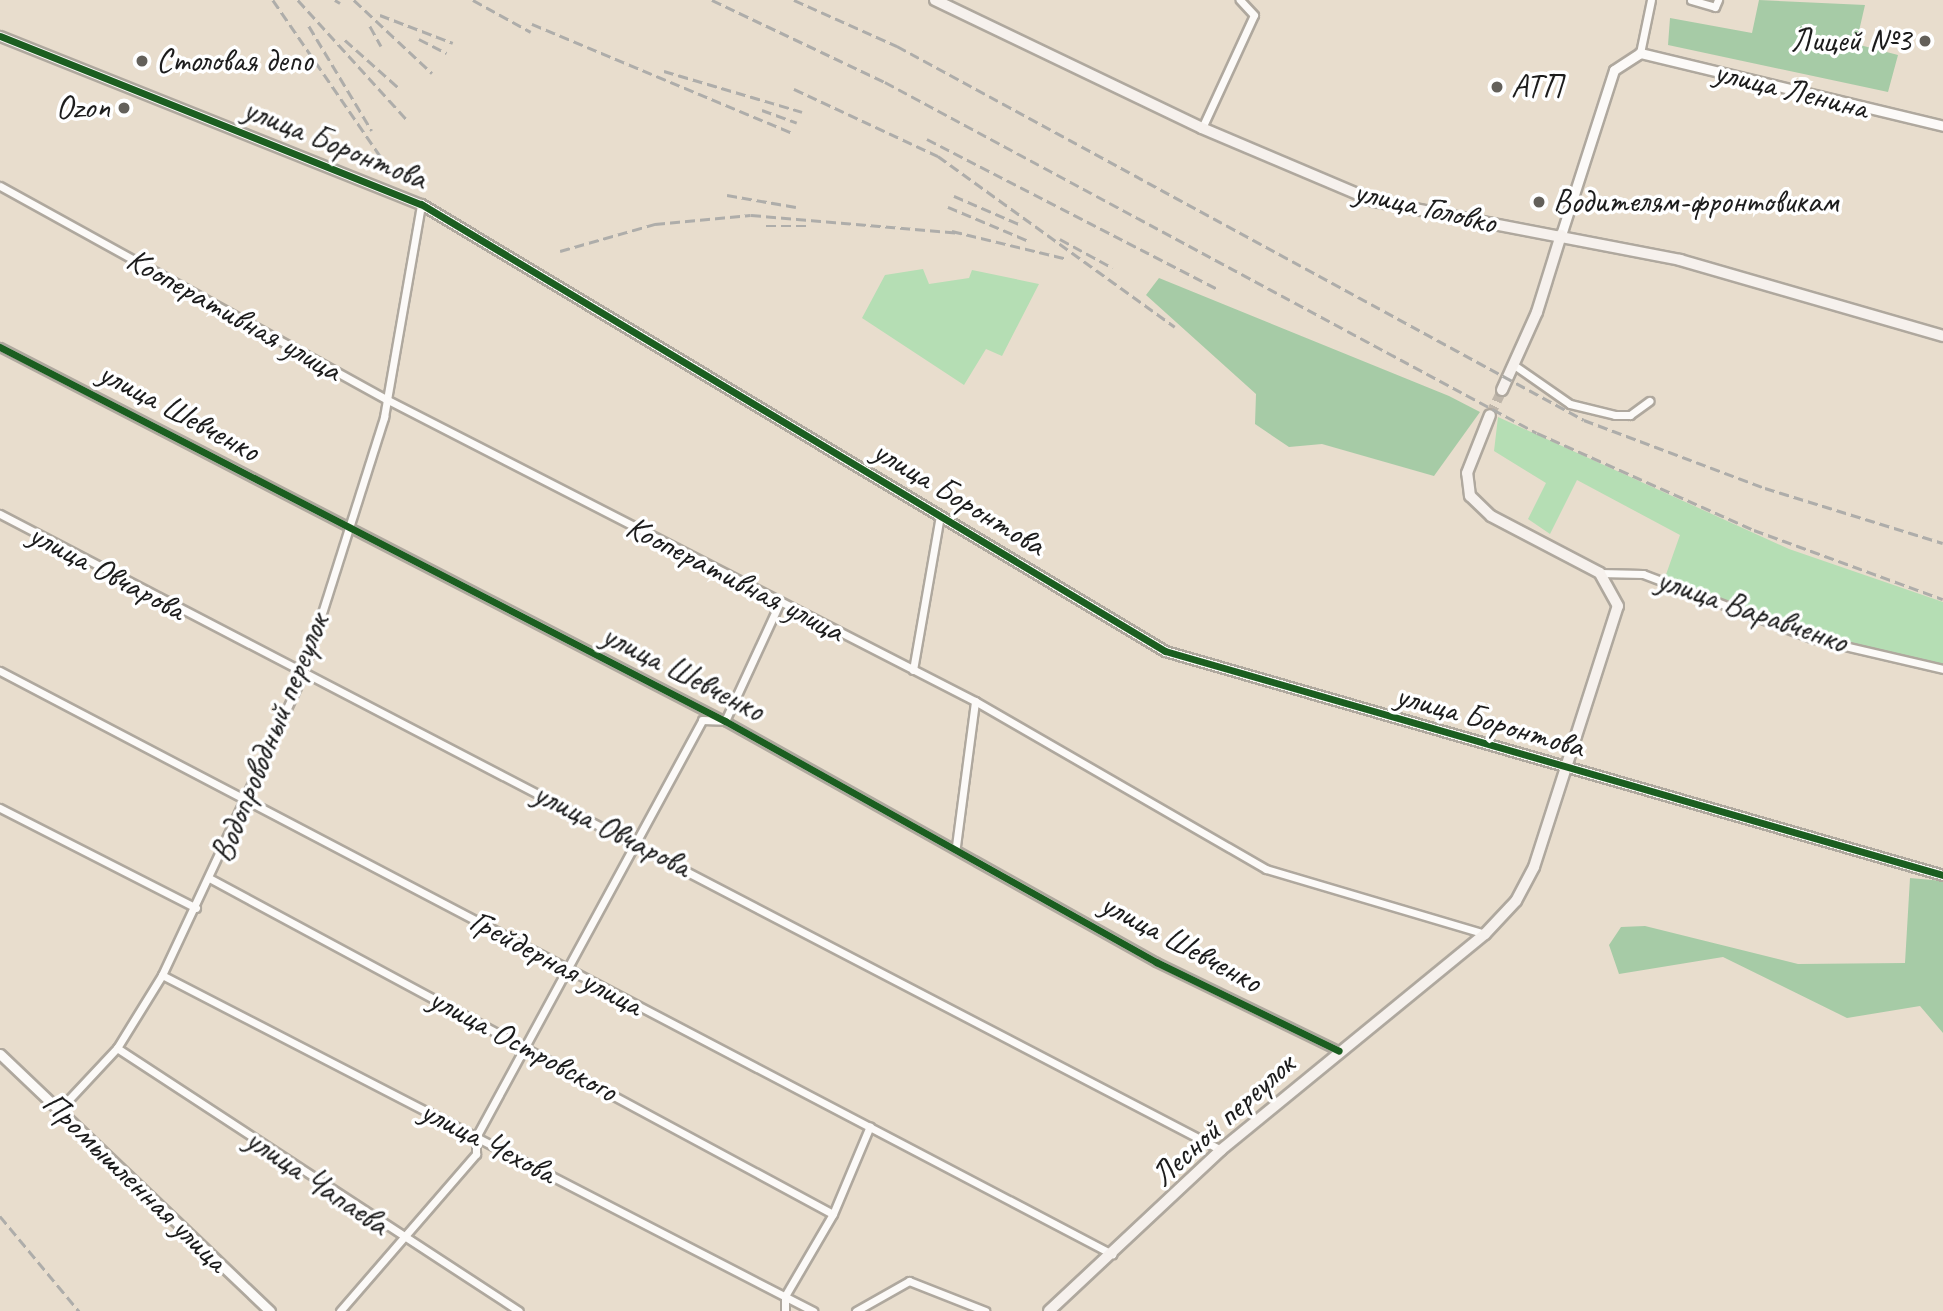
<!DOCTYPE html>
<meta charset="utf-8">
<style>
body{margin:0}
#map{position:relative;width:1943px;height:1311px;overflow:hidden;background:#e8ddcd;font-family:Caveat,sans-serif}
div>[style]{position:absolute}
[style*='--x']{left:calc(var(--x)*1px);top:calc(var(--y)*1px);width:calc(var(--w)*1px);rotate:calc(var(--a)*1deg)}
.green>*{inset:0;background:#b5deb4}
.forest>*{inset:0;background:#a6cba6}
.secondary-tunnel>*{height:10px;margin-top:-5px;transform-origin:0;background:repeating-linear-gradient(90deg,#bfb6aa 0 10px,transparent 0 15px)}
.roads{filter:drop-shadow(2px 0 #afa89e) drop-shadow(-2px 0 #afa89e) drop-shadow(0 2px #afa89e) drop-shadow(0 -2px #afa89e)}
.minor>*{height:7px;margin:-3.5px;padding:0 3.5px;transform-origin:3.5px;border-radius:3.5px;background:#fcfaf8}
.tertiary>*{height:9px;margin:-4.5px;padding:0 4.5px;transform-origin:4.5px;border-radius:4.5px;background:#fcfaf8}
.secondary>*{height:10px;margin:-5px;padding:0 5px;transform-origin:5px;border-radius:5px;background:#f6f1ed}
.rail>*{height:2.5px;margin-top:-1.25px;transform-origin:0;background:repeating-linear-gradient(90deg,#aeadaa 0 10px,transparent 0 15px)}
.cycleway>*{height:7px;margin:-3.5px;padding:0 3.5px;transform-origin:3.5px;border-radius:3.5px;background:#1b5e20}
.dots>*{width:19px;height:19px;translate:-50% -50%;box-sizing:border-box;border:4px solid #fff;border-radius:50%}
span{translate:-50% -50%;white-space:nowrap;text-align:center;line-height:1.15;-webkit-text-stroke:7px #fff;paint-order:stroke}
.poi-label{font-size:33px;color:#1c1c1c}
.right{translate:-100% -50%;text-align:right}
.left{translate:0 -50%;text-align:left}
.street-label{font-size:33px;color:#1c1c1c}
</style>
<div id="map">
<div class="green">
<div style="clip-path:polygon(923px 269px,929px 284px,969px 278px,972px 270px,1039px 284px,1002px 356px,986px 349px,964px 385px,862px 318px,885px 275px)"></div>
<div style="clip-path:polygon(1498px 417px,1789px 549px,1943px 602px,1943px 669px,1814px 639px,1663px 583px,1680px 535px,1577px 480px,1550px 534px,1528px 519px,1546px 483px,1494px 451px)"></div>
</div>
<div class="forest">
<div style="clip-path:polygon(1759px 0,1865px 5px,1856px 44px,1898px 55px,1888px 92px,1668px 45px,1670px 18px,1752px 33px)"></div>
<div style="clip-path:polygon(1159px 278px,1449px 396px,1480px 412px,1434px 476px,1322px 444px,1289px 447px,1255px 424px,1256px 394px,1146px 295px)"></div>
<div style="clip-path:polygon(1910px 878px,1943px 881px,1943px 1033px,1920px 1006px,1847px 1018px,1723px 957px,1619px 974px,1609px 945px,1621px 927px,1645px 926px,1798px 964px,1905px 963px)"></div>
</div>
<div class="secondary-tunnel">
<div style="--x:1490;--y:415;--w:28;--a:-64"></div>
</div>
<div class="roads">
<div class="minor">
<div style="--x:1691;--y:0;--w:25;--a:16"></div>
<div style="--x:1715;--y:7;--w:8;--a:-67"></div>
<div style="--x:1640;--y:53;--w:54;--a:-78.3"></div>
<div style="--x:1202;--y:128;--w:124;--a:-65.3"></div>
<div style="--x:1254;--y:15;--w:21;--a:-133"></div>
<div style="--x:0;--y:186;--w:441;--a:28.9"></div>
<div style="--x:386;--y:399;--w:662;--a:27.15"></div>
<div style="--x:975;--y:701;--w:336;--a:30"></div>
<div style="--x:1266;--y:869;--w:228;--a:16.5"></div>
<div style="--x:0;--y:347;--w:816;--a:27.29"></div>
<div style="--x:725;--y:721;--w:494;--a:29.2"></div>
<div style="--x:1156;--y:962;--w:203;--a:25.9"></div>
<div style="--x:1514;--y:365;--w:68;--a:34.9"></div>
<div style="--x:1570;--y:404;--w:46;--a:13.7"></div>
<div style="--x:1615;--y:415;--w:15;--a:0"></div>
<div style="--x:1630;--y:415;--w:24;--a:-36"></div>
<div style="--x:0;--y:514;--w:1377;--a:27.51"></div>
<div style="--x:1600;--y:573;--w:43;--a:1.3"></div>
<div style="--x:1643;--y:574;--w:183;--a:20.8"></div>
<div style="--x:1814;--y:639;--w:132;--a:13.1"></div>
<div style="--x:913;--y:670;--w:156;--a:-80.1"></div>
<div style="--x:0;--y:671;--w:1256;--a:27.67"></div>
<div style="--x:0;--y:808;--w:220;--a:27"></div>
<div style="--x:956;--y:846;--w:146;--a:-82.5"></div>
<div style="--x:211;--y:879;--w:706;--a:28.31"></div>
<div style="--x:162;--y:975;--w:733;--a:27.3"></div>
<div style="--x:117;--y:1048;--w:480;--a:33.2"></div>
<div style="--x:59;--y:1110;--w:85;--a:-46.9"></div>
<div style="--x:117;--y:1048;--w:86;--a:-58.3"></div>
<div style="--x:162;--y:975;--w:330;--a:-64.9"></div>
<div style="--x:302;--y:676;--w:272;--a:-72.4"></div>
<div style="--x:384;--y:417;--w:216;--a:-80.1"></div>
<div style="--x:340;--y:1311;--w:208;--a:-49.1"></div>
<div style="--x:476;--y:1154;--w:17;--a:-90"></div>
<div style="--x:476;--y:1137;--w:474;--a:-61.5"></div>
<div style="--x:702;--y:720;--w:23;--a:2"></div>
<div style="--x:725;--y:721;--w:131;--a:-65.2"></div>
<div style="--x:785;--y:1311;--w:15;--a:-90"></div>
<div style="--x:785;--y:1296;--w:95;--a:-59.7"></div>
<div style="--x:833;--y:1214;--w:95;--a:-67.2"></div>
<div style="--x:856;--y:1311;--w:61;--a:-29.5"></div>
<div style="--x:909;--y:1281;--w:82;--a:21.5"></div>
</div>
<div class="tertiary">
<div style="--x:0;--y:36;--w:453;--a:21.8"></div>
<div style="--x:421;--y:204;--w:868;--a:31"></div>
<div style="--x:1165;--y:651;--w:810;--a:16.06"></div>
<div style="--x:1561;--y:235;--w:173;--a:-72.2"></div>
<div style="--x:1614;--y:70;--w:31;--a:-33"></div>
<div style="--x:1640;--y:53;--w:312;--a:13.5"></div>
<div style="--x:0;--y:1054;--w:373;--a:43.6"></div>
</div>
<div class="secondary">
<div style="--x:935;--y:0;--w:296;--a:25.6"></div>
<div style="--x:1202;--y:128;--w:187;--a:23"></div>
<div style="--x:1374;--y:201;--w:312;--a:10.9"></div>
<div style="--x:1680;--y:260;--w:274;--a:16.1"></div>
<div style="--x:1502;--y:390;--w:85;--a:-65.8"></div>
<div style="--x:1537;--y:312;--w:81;--a:-72.7"></div>
<div style="--x:1049;--y:1311;--w:236;--a:-43.1"></div>
<div style="--x:1221;--y:1150;--w:341;--a:-39.3"></div>
<div style="--x:1485;--y:934;--w:45;--a:-46.8"></div>
<div style="--x:1516;--y:901;--w:38;--a:-62"></div>
<div style="--x:1534;--y:867;--w:274;--a:-72.2"></div>
<div style="--x:1618;--y:606;--w:38;--a:-119"></div>
<div style="--x:1600;--y:573;--w:123;--a:-152.4"></div>
<div style="--x:1491;--y:516;--w:29;--a:-136"></div>
<div style="--x:1470;--y:496;--w:23;--a:-97"></div>
<div style="--x:1467;--y:473;--w:62;--a:-68.4"></div>
</div>
</div>
<div class="rail">
<div style="--x:273;--y:0;--w:210;--a:55.5"></div>
<div style="--x:298;--y:0;--w:164;--a:47.7"></div>
<div style="--x:335;--y:0;--w:6;--a:31"></div>
<div style="--x:354;--y:0;--w:107;--a:43.1"></div>
<div style="--x:473;--y:0;--w:66;--a:28.9"></div>
<div style="--x:712;--y:0;--w:191;--a:25.4"></div>
<div style="--x:885;--y:82;--w:740;--a:28.3"></div>
<div style="--x:1537;--y:433;--w:238;--a:24.1"></div>
<div style="--x:1754;--y:530;--w:201;--a:20.1"></div>
<div style="--x:794;--y:0;--w:113;--a:24.1"></div>
<div style="--x:897;--y:46;--w:782;--a:28.56"></div>
<div style="--x:1584;--y:420;--w:193;--a:20.6"></div>
<div style="--x:1765;--y:488;--w:186;--a:17.2"></div>
<div style="--x:380;--y:15;--w:78;--a:21"></div>
<div style="--x:532;--y:24;--w:282;--a:22.7"></div>
<div style="--x:309;--y:26;--w:122;--a:59"></div>
<div style="--x:370;--y:26;--w:23;--a:61"></div>
<div style="--x:419;--y:39;--w:31;--a:27"></div>
<div style="--x:345;--y:40;--w:74;--a:41.7"></div>
<div style="--x:664;--y:71;--w:144;--a:16.5"></div>
<div style="--x:794;--y:89;--w:159;--a:25"></div>
<div style="--x:938;--y:156;--w:292;--a:35.8"></div>
<div style="--x:762;--y:110;--w:37;--a:20"></div>
<div style="--x:927;--y:139;--w:329;--a:27.3"></div>
<div style="--x:727;--y:195;--w:70;--a:9.9"></div>
<div style="--x:954;--y:196;--w:71;--a:23.3"></div>
<div style="--x:948;--y:207;--w:88;--a:22.8"></div>
<div style="--x:766;--y:226;--w:42;--a:0"></div>
<div style="--x:952;--y:231;--w:119;--a:13.6"></div>
<div style="--x:1060;--y:239;--w:60;--a:28.7"></div>
<div style="--x:560;--y:251;--w:99;--a:-15.9"></div>
<div style="--x:655;--y:224;--w:96;--a:-5.4"></div>
<div style="--x:751;--y:215;--w:211;--a:4.9"></div>
<div style="--x:0;--y:1216;--w:124;--a:50.3"></div>
</div>
<div class="cycleway">
<div style="--x:0;--y:36;--w:453;--a:21.8"></div>
<div style="--x:421;--y:204;--w:868;--a:31"></div>
<div style="--x:1165;--y:651;--w:810;--a:16.06"></div>
<div style="--x:0;--y:347;--w:816;--a:27.29"></div>
<div style="--x:725;--y:721;--w:494;--a:29.2"></div>
<div style="--x:1156;--y:962;--w:203;--a:25.9"></div>
</div>
<div class="dots">
<div style="left:1925px;top:41px;background:#63605a"></div>
<div style="left:142px;top:61px;background:#63605a"></div>
<div style="left:1497px;top:87px;background:#63605a"></div>
<div style="left:124px;top:108px;background:#63605a"></div>
<div style="left:1539px;top:202px;background:#63605a"></div>
</div>
<div class="poi-label">
<span class="right" style="left:1911px;top:41px">Лицей №3</span>
<span class="left" style="left:156px;top:61px">Столовая депо</span>
<span class="left" style="left:1511px;top:87px">АТП</span>
<span class="right" style="left:110px;top:108px">Ozon</span>
<span class="left" style="left:1553px;top:202px">Водителям-фронтовикам</span>
</div>
<div class="street-label">
<span style="left:1791px;top:90px;rotate:14deg">улица Ленина</span>
<span style="left:335px;top:144px;rotate:22deg">улица Боронтова</span>
<span style="left:1425px;top:207px;rotate:13deg">улица Головко</span>
<span style="left:234px;top:315px;rotate:29deg">Кооперативная улица</span>
<span style="left:179px;top:412px;rotate:28deg">улица Шевченко</span>
<span style="left:959px;top:498px;rotate:31deg">улица Боронтова</span>
<span style="left:107px;top:572px;rotate:28deg">улица Овчарова</span>
<span style="left:735px;top:579px;rotate:27deg">Кооперативная улица</span>
<span style="left:1752px;top:611px;rotate:19deg">улица Варавченко</span>
<span style="left:683px;top:673px;rotate:27deg">улица Шевченко</span>
<span style="left:1490px;top:721px;rotate:16deg">улица Боронтова</span>
<span style="left:270px;top:738px;rotate:-68deg">Водопроводный переулок</span>
<span style="left:612px;top:830px;rotate:27deg">улица Овчарова</span>
<span style="left:1181px;top:943px;rotate:28deg">улица Шевченко</span>
<span style="left:556px;top:963px;rotate:28deg">Грейдерная улица</span>
<span style="left:523px;top:1045px;rotate:28deg">улица Островского</span>
<span style="left:1223px;top:1120px;rotate:-42deg">Лесной переулок</span>
<span style="left:488px;top:1142px;rotate:27deg">улица Чехова</span>
<span style="left:135px;top:1182px;rotate:44deg">Промышленная улица</span>
<span style="left:317px;top:1182px;rotate:34deg">улица Чапаева</span>
</div>
</div>
